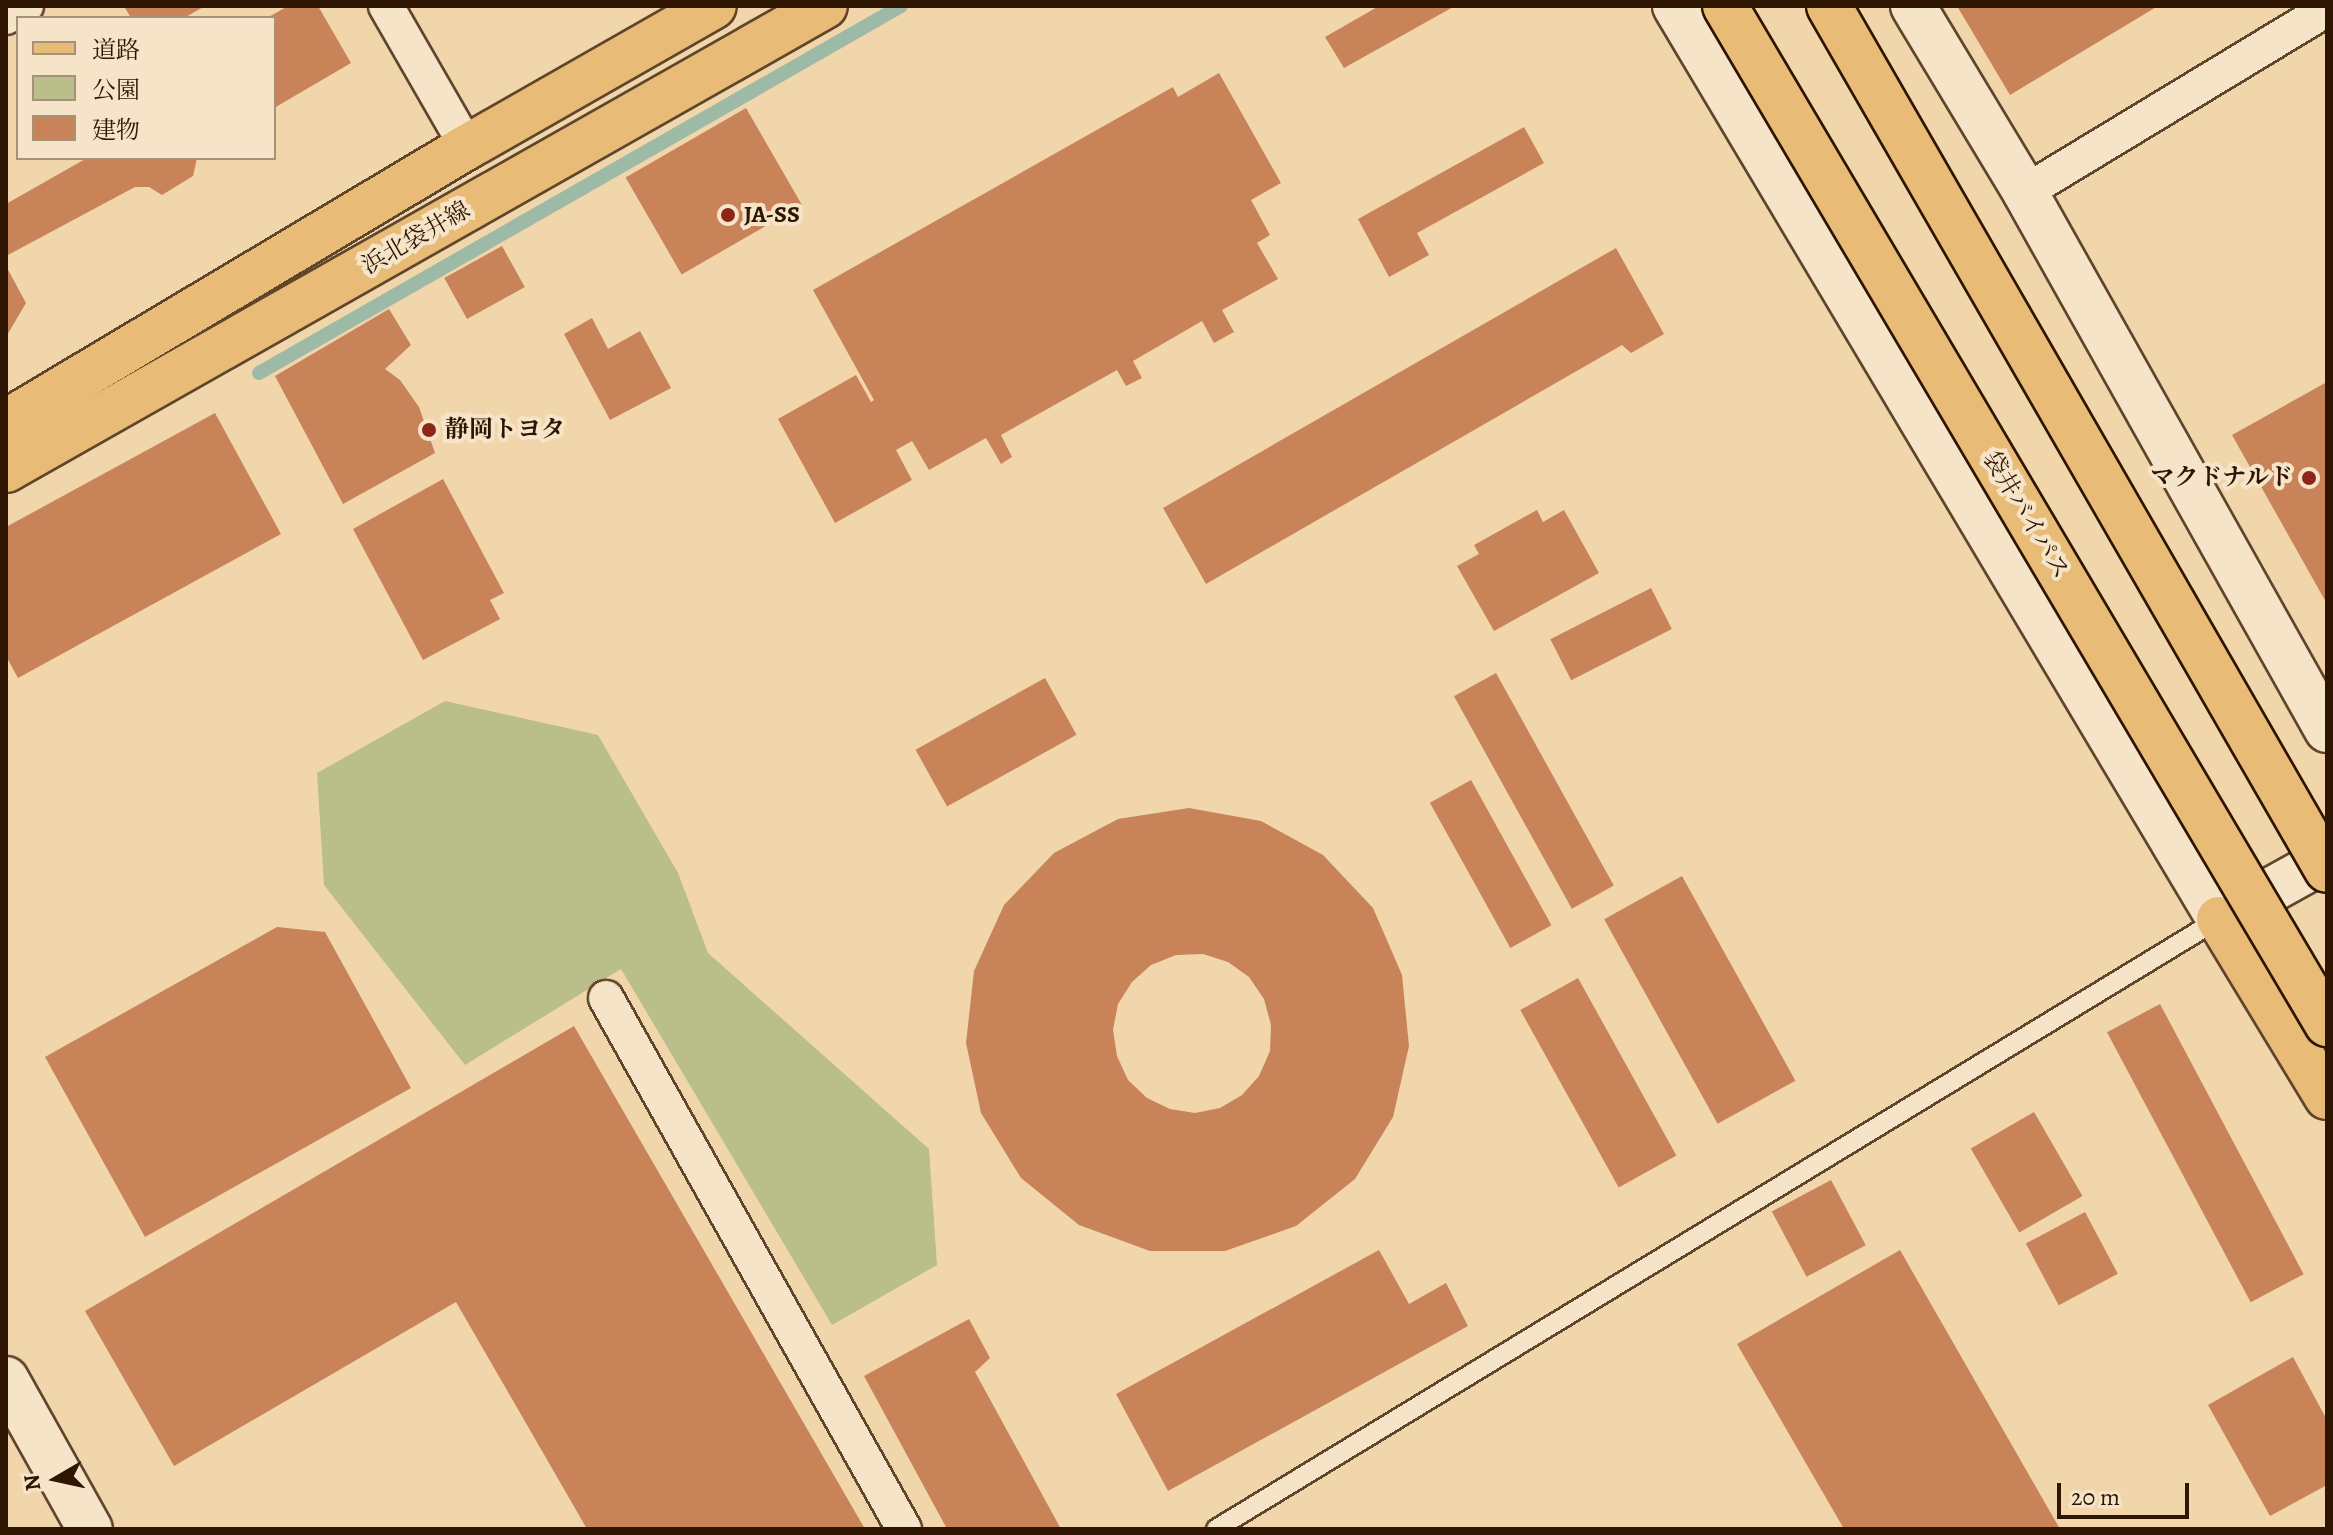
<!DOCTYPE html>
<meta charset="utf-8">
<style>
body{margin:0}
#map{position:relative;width:2333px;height:1535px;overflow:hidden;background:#f1d6ac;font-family:Alegreya,"Noto Serif JP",serif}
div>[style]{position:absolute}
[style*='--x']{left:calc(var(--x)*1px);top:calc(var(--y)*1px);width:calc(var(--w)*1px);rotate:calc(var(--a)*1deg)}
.green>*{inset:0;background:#b9be8a}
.stream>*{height:14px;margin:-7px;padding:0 7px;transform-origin:7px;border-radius:7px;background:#9cbaa5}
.building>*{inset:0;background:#c98359;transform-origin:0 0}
.roads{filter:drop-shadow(2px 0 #5f452c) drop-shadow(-2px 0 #5f452c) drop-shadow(0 2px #5f452c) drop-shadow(0 -2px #5f452c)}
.lane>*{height:18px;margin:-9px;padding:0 9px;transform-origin:9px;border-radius:9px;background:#f6e4c9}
.street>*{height:34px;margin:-17px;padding:0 17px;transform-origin:17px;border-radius:17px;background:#f6e4c9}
.secondary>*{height:44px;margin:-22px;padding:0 22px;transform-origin:22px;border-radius:22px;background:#f6e4c9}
.primary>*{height:44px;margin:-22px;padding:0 22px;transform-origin:22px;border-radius:22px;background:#e8bb76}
.highway>*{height:44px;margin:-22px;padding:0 22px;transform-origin:22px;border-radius:22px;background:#e8bb76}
.bridges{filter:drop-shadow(2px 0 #2e1502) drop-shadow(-2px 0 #2e1502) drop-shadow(0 2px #2e1502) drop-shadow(0 -2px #2e1502)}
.highway-bridge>*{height:44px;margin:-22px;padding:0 22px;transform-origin:22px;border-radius:22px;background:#e8bb76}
.dots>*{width:22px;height:22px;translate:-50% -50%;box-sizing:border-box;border:4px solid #f6e4c9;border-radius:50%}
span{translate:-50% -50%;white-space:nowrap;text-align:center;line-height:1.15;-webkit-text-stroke:8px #f6e4c9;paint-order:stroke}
.poi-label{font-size:24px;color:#2e1502;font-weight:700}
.left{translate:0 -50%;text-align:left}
.right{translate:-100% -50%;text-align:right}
.street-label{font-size:24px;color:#2e1502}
.frame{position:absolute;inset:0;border:8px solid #2e1502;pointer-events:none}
.legend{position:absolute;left:16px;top:16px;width:260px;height:144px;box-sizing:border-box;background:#f6e4c9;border:2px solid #a69179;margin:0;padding:10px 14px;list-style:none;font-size:24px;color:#2e1502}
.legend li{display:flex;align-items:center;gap:16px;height:40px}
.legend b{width:40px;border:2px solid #a69179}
.north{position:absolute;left:16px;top:1439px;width:80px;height:80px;-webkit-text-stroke:6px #f6e4c9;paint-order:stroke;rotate:261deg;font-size:22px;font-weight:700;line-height:32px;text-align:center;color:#2e1502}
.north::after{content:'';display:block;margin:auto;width:28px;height:36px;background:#2e1502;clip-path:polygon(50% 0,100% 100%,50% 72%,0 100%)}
.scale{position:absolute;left:2057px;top:1483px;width:132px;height:36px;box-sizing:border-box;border:4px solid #2e1502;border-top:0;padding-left:10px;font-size:24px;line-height:28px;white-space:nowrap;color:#2e1502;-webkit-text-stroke:6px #f6e4c9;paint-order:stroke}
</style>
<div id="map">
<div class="green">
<div style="clip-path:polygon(445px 701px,598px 735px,678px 873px,708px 953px,929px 1149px,937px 1265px,832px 1325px,621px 969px,465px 1065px,324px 885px,317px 773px)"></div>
</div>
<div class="stream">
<div style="--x:259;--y:373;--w:739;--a:-29.75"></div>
</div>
<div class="building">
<div style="clip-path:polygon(124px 6px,205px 6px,184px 18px,131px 18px)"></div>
<div style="clip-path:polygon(288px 6px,318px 6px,351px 63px,274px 108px,274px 18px,267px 18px)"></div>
<div style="clip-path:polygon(1379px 6px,1455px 6px,1344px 68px,1325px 37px)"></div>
<div style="clip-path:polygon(1957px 6px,2158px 6px,2010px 95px)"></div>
<div style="clip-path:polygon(1219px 73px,1281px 183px,1251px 200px,1270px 235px,1257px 243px,1278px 279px,1222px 310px,1234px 332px,1214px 343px,1202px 321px,1133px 361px,1142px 378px,1126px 386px,1117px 370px,1001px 435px,1012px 457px,1001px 464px,986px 438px,929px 470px,912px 441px,896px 450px,912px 480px,835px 523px,778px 419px,856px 375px,871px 402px,874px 400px,813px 290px,1173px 87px,1178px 97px)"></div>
<div style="left:746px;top:108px;width:112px;height:139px;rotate:60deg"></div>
<div style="clip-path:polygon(1524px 127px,1544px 163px,1417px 233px,1429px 255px,1389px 277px,1358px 219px)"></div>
<div style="clip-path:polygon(87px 158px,197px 158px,193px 176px,162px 195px,149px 187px,135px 187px,6px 256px,6px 204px)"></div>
<div style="left:502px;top:246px;width:47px;height:66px;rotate:61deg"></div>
<div style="clip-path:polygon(1616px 248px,1664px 334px,1631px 353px,1622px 345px,1206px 584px,1163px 508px)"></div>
<div style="clip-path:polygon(6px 266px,26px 303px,6px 337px)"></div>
<div style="clip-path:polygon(389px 309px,411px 345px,385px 369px,400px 380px,419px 407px,435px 453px,343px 504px,275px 376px)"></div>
<div style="clip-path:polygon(592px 318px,608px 349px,640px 331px,671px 388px,610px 420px,564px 334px)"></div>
<div style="clip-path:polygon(2327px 382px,2327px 604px,2232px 435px)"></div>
<div style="clip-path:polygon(215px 413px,281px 534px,18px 678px,6px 656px,6px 527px)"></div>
<div style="clip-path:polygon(443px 479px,504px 593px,490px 600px,500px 619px,423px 660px,353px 529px)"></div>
<div style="clip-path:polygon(1537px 510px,1543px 522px,1564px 510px,1599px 573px,1494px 631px,1457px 566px,1479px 554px,1474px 545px)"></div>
<div style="left:1651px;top:588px;width:46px;height:113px;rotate:63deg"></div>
<div style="left:1496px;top:673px;width:243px;height:48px;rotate:61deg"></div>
<div style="left:1045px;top:678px;width:65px;height:148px;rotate:61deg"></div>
<div style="left:1471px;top:780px;width:166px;height:47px;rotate:61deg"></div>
<div style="clip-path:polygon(evenodd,1189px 808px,1261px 821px,1323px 855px,1373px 908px,1402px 975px,1409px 1046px,1393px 1117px,1355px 1179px,1296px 1226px,1225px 1251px,1150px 1251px,1079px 1225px,1021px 1178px,981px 1113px,966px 1043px,974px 971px,1004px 905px,1054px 853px,1118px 819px,1189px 808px,1203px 954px,1228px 962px,1249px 977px,1264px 999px,1271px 1025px,1270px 1051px,1259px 1076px,1242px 1095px,1220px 1108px,1195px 1113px,1170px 1109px,1147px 1098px,1128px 1080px,1117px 1056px,1113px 1030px,1118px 1004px,1132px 982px,1151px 965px,1176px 955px,1203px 954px)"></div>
<div style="left:1682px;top:876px;width:234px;height:89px;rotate:61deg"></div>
<div style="clip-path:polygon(277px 927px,325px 932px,411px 1088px,145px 1237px,45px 1057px)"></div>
<div style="left:1578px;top:978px;width:203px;height:66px;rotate:61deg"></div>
<div style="left:2160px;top:1004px;width:306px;height:60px;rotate:62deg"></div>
<div style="clip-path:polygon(574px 1026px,865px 1529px,587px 1529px,456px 1302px,174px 1466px,85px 1311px)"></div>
<div style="left:2034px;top:1112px;width:97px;height:73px;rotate:60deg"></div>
<div style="left:1831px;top:1180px;width:74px;height:67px;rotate:62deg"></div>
<div style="left:2085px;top:1212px;width:70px;height:67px;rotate:62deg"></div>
<div style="clip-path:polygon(1379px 1250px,1409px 1304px,1446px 1283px,1468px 1326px,1168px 1491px,1116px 1394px)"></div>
<div style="clip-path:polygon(1900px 1250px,2060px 1529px,1844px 1529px,1737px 1344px)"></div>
<div style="clip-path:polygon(969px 1319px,990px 1358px,975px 1372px,1061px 1529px,947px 1529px,864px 1376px)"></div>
<div style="clip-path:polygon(2293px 1357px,2327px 1420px,2327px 1485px,2270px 1516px,2208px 1405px)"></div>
</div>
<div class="roads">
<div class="lane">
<div style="--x:1216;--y:1529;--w:1174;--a:-31.31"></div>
</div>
<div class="street">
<div style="--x:386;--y:6;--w:163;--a:60.1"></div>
<div style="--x:6;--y:17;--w:23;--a:-29"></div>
<div style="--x:2025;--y:192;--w:353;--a:-31.2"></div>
<div style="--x:606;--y:998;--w:609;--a:60.7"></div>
</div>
<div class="secondary">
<div style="--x:1675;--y:6;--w:1063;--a:59.21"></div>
<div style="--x:2219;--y:919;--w:124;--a:-29.1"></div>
<div style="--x:1913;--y:6;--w:217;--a:58.9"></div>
<div style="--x:2025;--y:192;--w:617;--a:60.69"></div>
<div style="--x:6;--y:1379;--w:172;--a:60.8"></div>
</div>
<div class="primary">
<div style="--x:6;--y:422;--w:537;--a:-30.82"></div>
<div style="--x:467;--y:147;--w:284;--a:-29.7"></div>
<div style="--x:6;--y:470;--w:941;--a:-29.53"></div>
</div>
<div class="highway">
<div style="--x:2219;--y:919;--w:208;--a:58.8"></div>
</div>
</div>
<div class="bridges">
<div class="highway-bridge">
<div style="--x:1725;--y:6;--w:1183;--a:59.4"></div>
<div style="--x:1829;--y:6;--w:997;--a:60.04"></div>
</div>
</div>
<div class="dots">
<div style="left:728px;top:215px;background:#8f2418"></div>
<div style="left:429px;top:430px;background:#8f2418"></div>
<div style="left:2309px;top:478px;background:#8f2418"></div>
</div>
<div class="poi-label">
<span class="left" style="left:744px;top:215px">JA-SS</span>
<span class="left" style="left:445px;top:430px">静岡トヨタ</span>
<span class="right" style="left:2293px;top:478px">マクドナルド</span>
</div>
<div class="street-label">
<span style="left:416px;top:238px;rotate:-30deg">浜北袋井線</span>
<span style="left:2026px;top:515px;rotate:59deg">袋井バイパス</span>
</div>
<div class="frame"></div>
<ul class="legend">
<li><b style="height:10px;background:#e8bb76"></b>道路</li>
<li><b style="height:22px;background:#b9be8a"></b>公園</li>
<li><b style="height:22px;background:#c98359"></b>建物</li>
</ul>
<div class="north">N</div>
<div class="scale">20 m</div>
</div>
